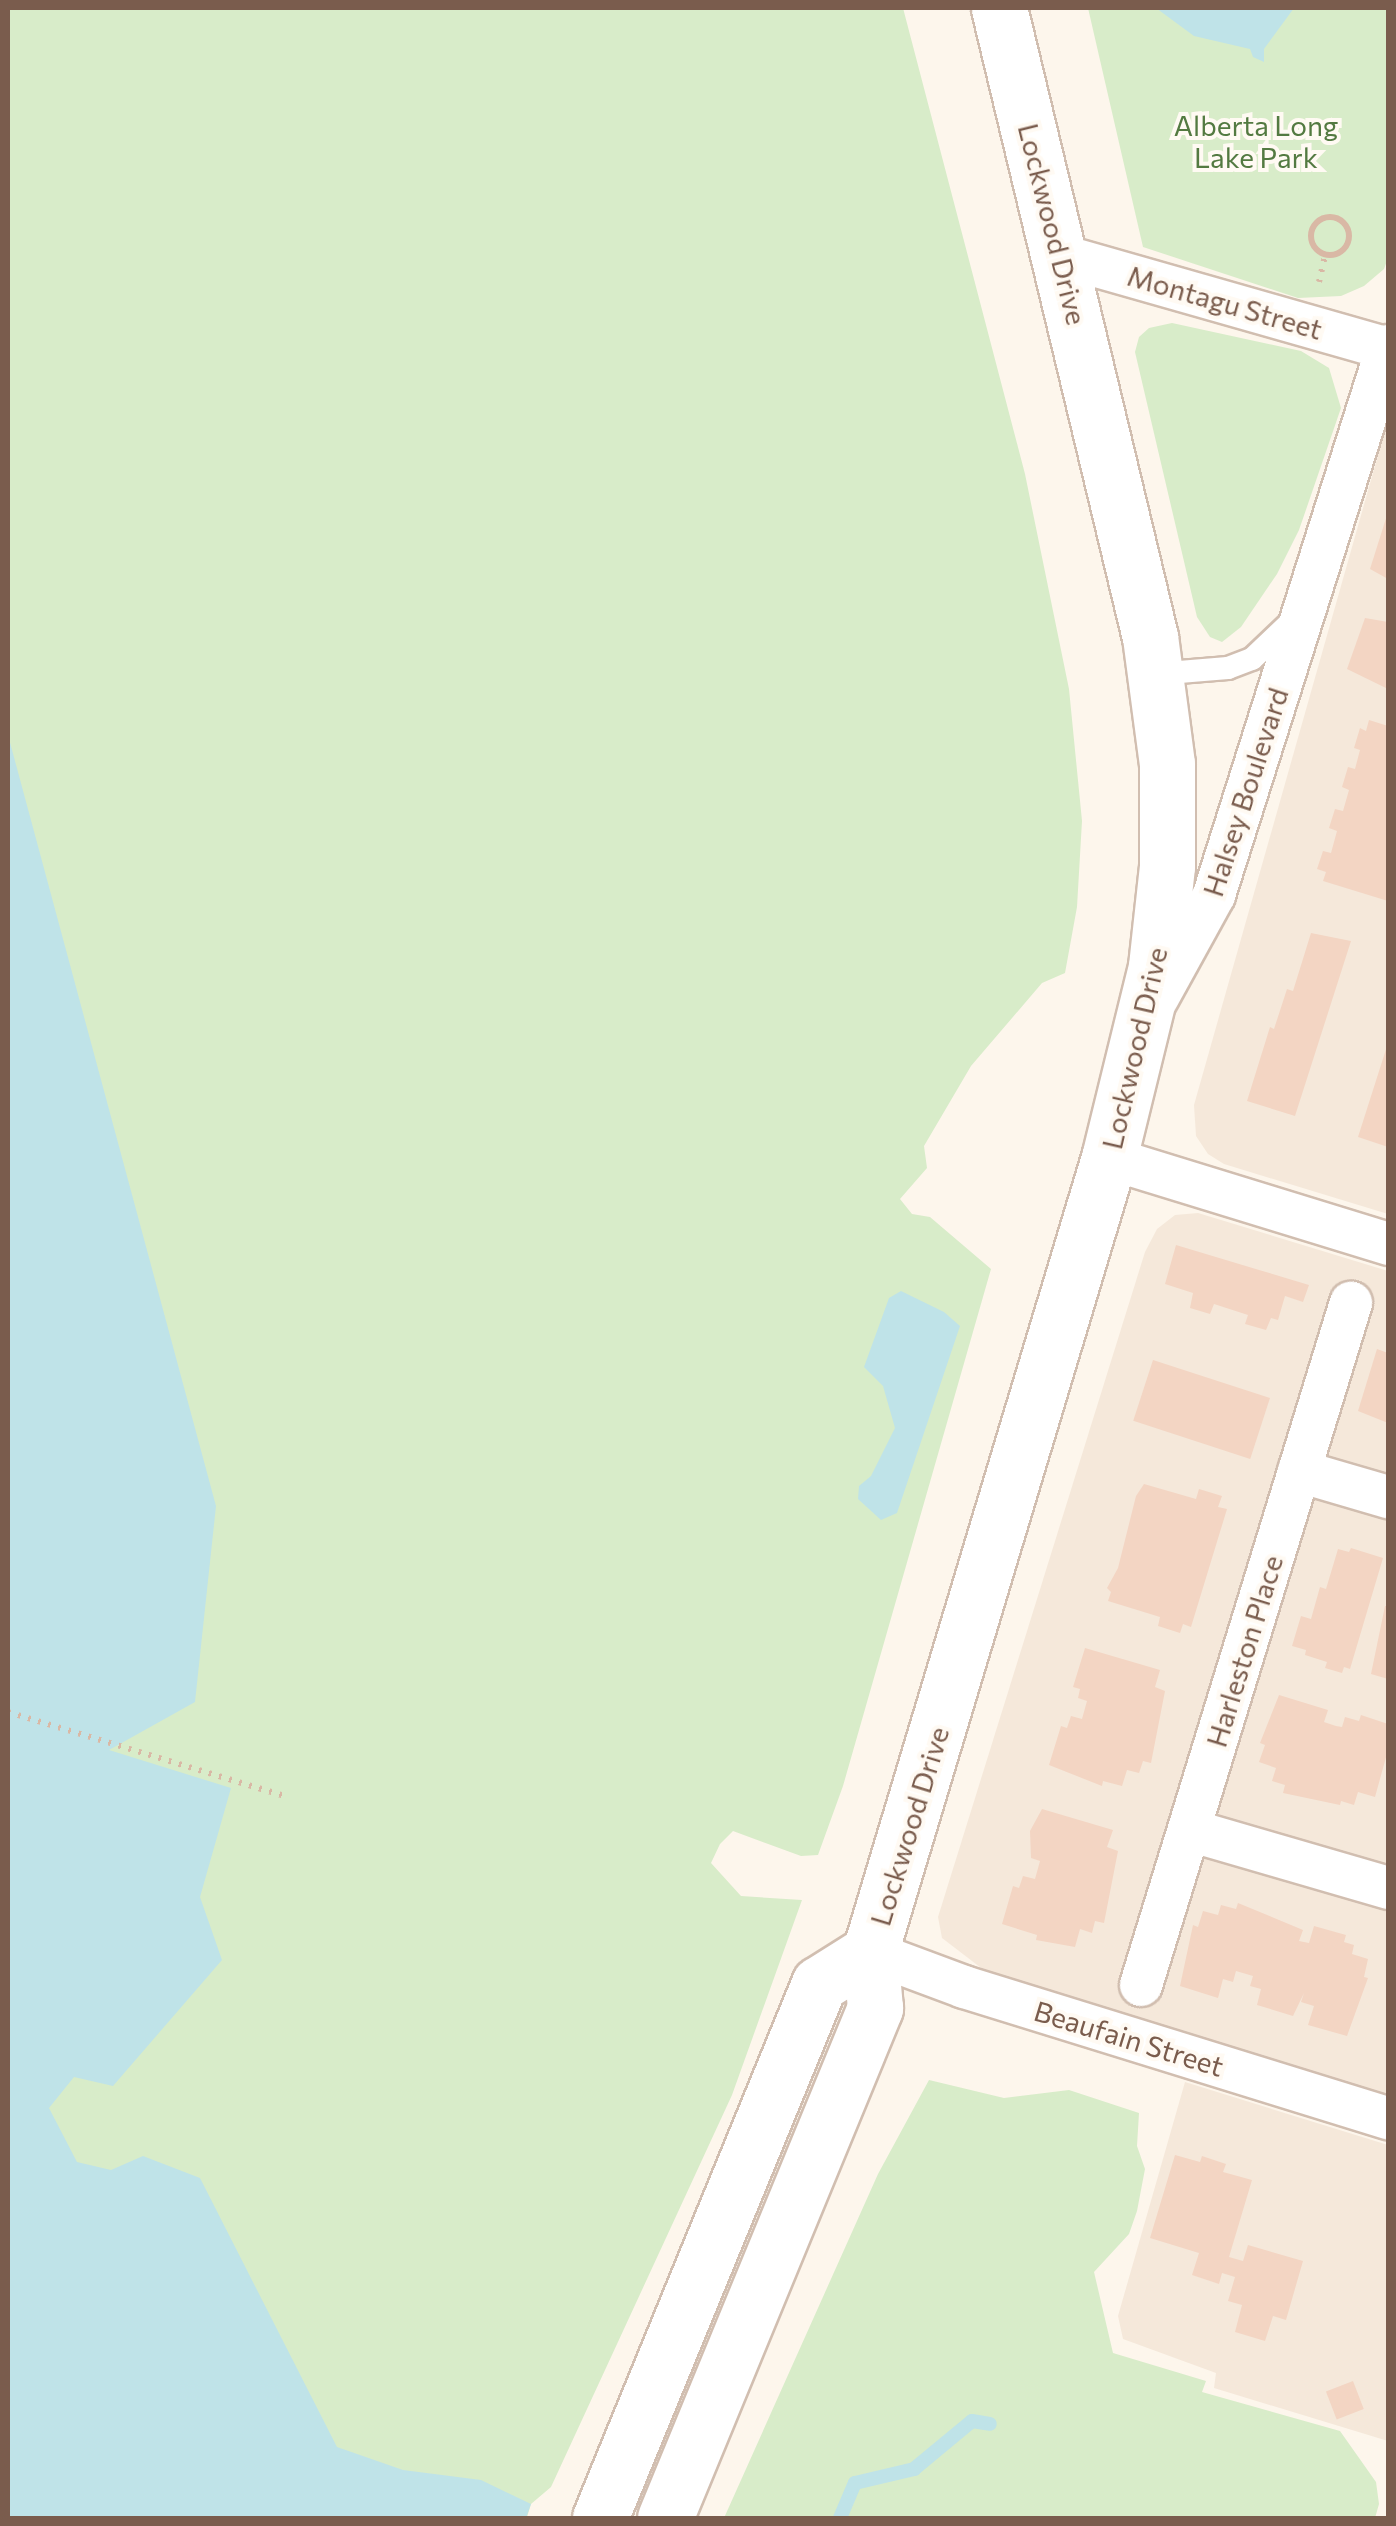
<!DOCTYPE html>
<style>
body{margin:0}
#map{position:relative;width:1396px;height:2526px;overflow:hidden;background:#fdf6ec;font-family:Commissioner,sans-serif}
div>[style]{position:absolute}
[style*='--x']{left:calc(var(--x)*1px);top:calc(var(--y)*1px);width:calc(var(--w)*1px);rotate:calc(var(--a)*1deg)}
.residential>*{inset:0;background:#f5e8da}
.green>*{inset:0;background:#d8ecc9}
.water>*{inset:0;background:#bfe3e8}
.stream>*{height:14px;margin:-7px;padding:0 7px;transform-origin:7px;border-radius:7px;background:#bfe3e8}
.building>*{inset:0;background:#f3d5c3;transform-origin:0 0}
.path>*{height:6px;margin-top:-3px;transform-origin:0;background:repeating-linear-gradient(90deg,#d9b8a5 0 2.5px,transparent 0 10.5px)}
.path>.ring{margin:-3px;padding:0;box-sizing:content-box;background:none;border:6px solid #d9b8a5;border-radius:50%}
.roads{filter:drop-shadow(2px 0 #d1beb0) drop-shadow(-2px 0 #d1beb0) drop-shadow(0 2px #d1beb0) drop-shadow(0 -2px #d1beb0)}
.service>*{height:22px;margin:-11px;padding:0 11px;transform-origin:11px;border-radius:11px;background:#fff}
.minor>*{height:42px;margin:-21px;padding:0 21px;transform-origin:21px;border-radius:21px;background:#fff}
.secondary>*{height:55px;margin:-27.5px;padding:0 27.5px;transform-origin:27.5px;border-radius:27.5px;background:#fff}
span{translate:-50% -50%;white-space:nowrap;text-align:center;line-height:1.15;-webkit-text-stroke:8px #fffaf3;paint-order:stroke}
.park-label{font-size:28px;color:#537a41}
.street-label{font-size:28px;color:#7a5c4d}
.frame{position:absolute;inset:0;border:10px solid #7a5c4d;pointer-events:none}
</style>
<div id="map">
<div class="residential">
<div style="clip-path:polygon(1388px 420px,1388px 1214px,1224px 1164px,1208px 1154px,1196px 1136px,1194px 1105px)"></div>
<div style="clip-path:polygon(1198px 1213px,1388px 1271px,1388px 2095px,989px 1974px,942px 1938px,938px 1917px,1145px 1252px,1157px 1229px,1175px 1215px)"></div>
<div style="clip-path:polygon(1185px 2082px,1388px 2145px,1388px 2441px,1214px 2388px,1216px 2373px,1123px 2339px,1118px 2316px)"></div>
</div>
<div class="green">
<div style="clip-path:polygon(8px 8px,903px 8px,1025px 474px,1069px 689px,1082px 821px,1077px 907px,1065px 973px,1042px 983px,971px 1066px,924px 1146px,927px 1168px,900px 1199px,912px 1214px,930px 1217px,991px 1269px,843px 1786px,818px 1855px,801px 1856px,733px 1831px,720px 1844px,711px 1863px,741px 1896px,802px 1900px,732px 2095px,551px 2487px,531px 2504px,527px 2517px,311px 2467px,37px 2156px,8px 1712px)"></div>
<div style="clip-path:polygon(1088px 8px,1388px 8px,1388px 258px,1384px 269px,1364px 286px,1341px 296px,1298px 298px,1143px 247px)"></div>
<div style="clip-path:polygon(1172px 323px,1301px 351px,1329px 368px,1341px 408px,1299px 530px,1277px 574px,1241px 627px,1222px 642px,1210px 637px,1197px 617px,1135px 352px,1139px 337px,1149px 328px)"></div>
<div style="clip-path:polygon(929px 2080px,1004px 2098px,1069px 2090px,1139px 2113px,1137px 2146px,1145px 2169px,1137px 2211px,1129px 2234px,1094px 2272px,1113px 2353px,1206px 2381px,1202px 2392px,1340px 2431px,1376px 2482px,1379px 2504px,1375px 2518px,724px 2518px,878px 2174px)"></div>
</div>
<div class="water">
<div style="clip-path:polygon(1156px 8px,1294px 8px,1264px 49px,1264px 62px,1253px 57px,1250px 49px,1194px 36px)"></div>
<div style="clip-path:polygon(8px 735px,216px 1506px,195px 1702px,109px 1750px,231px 1788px,200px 1897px,222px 1960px,113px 2086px,74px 2077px,49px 2108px,77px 2162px,111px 2170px,143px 2156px,200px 2178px,337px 2447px,403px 2470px,481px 2480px,531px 2504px,526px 2518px,8px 2518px)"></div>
<div style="clip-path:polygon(901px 1291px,944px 1312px,960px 1326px,897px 1513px,881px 1520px,858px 1499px,859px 1486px,871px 1476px,895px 1428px,883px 1386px,864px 1367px,889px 1298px)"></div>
</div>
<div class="stream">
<div style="--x:840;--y:2518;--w:38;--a:-67"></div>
<div style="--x:855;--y:2483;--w:61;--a:-13.3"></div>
<div style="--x:914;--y:2469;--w:75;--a:-39.6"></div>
<div style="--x:972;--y:2421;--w:18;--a:9"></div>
</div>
<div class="building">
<div style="clip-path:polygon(1388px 512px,1388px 579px,1370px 569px)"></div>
<div style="clip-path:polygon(1365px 618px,1388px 622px,1388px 689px,1347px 669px)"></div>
<div style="clip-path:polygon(1369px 720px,1388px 726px,1388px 901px,1323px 881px,1326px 872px,1317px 869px,1323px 851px,1331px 853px,1337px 831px,1329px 828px,1335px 809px,1343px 811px,1349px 790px,1342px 787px,1348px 767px,1355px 769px,1360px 750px,1354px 748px,1360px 728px,1366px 731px)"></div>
<div style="clip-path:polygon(1311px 933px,1351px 941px,1295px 1116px,1247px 1101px,1270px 1027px,1274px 1029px,1287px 989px,1293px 991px)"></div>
<div style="clip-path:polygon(1388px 1043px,1388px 1147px,1358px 1137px)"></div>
<div style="clip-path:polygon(1176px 1245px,1309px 1285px,1303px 1302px,1285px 1296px,1278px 1320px,1271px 1318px,1266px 1330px,1245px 1324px,1248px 1315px,1214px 1304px,1210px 1314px,1190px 1308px,1193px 1293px,1165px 1284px)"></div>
<div style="clip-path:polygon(1377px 1349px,1388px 1353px,1388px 1423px,1358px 1411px)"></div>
<div style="left:1153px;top:1360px;width:123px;height:64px;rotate:18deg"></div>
<div style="clip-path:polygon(1144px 1484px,1196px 1499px,1199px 1489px,1222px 1496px,1218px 1507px,1227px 1509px,1191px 1627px,1183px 1624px,1180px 1633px,1158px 1626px,1160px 1617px,1108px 1601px,1111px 1592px,1107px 1588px,1118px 1568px,1136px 1496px)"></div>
<div style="clip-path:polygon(1351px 1548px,1383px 1558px,1350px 1669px,1344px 1667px,1342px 1673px,1325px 1668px,1327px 1662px,1305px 1655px,1306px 1650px,1292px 1646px,1301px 1616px,1311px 1619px,1320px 1587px,1326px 1589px,1338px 1549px,1349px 1552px)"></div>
<div style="clip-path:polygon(1385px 1606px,1388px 1606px,1388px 1679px,1371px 1674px)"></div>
<div style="clip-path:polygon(1085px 1648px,1160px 1670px,1155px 1687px,1165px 1691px,1151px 1763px,1143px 1761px,1139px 1773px,1127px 1770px,1122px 1786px,1103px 1781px,1102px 1786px,1049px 1765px,1061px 1726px,1067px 1728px,1071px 1716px,1082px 1719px,1087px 1701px,1078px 1698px,1080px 1689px,1073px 1687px)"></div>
<div style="clip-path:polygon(1279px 1695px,1328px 1710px,1324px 1722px,1336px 1726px,1342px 1727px,1345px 1717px,1359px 1721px,1361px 1715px,1388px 1724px,1388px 1750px,1375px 1797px,1358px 1792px,1354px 1805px,1341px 1801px,1340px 1805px,1283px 1793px,1285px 1785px,1272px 1781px,1276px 1768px,1259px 1762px,1265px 1745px,1260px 1743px)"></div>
<div style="clip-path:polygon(1042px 1809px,1113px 1830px,1107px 1847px,1118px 1851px,1104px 1923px,1095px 1921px,1092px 1933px,1080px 1929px,1075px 1947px,1036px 1940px,1037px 1935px,1002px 1924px,1013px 1886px,1019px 1888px,1023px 1876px,1035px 1879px,1040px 1861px,1031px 1858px,1030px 1831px)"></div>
<div style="clip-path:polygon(1238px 1903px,1303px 1930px,1299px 1941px,1309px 1943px,1314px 1926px,1346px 1935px,1344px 1942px,1354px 1945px,1352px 1954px,1368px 1959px,1364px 1977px,1368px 1978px,1347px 2036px,1308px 2025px,1314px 2006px,1301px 2002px,1304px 1993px,1293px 2016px,1257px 2005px,1261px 1989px,1250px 1986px,1253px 1976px,1236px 1971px,1233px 1982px,1223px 1979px,1218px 1998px,1180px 1986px,1193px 1925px,1198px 1927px,1203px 1911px,1218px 1915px,1221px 1905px,1236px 1909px)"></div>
<div style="clip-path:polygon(1175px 2155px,1200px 2162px,1202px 2156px,1226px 2164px,1223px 2172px,1252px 2180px,1229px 2257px,1243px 2261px,1248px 2245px,1303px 2261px,1286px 2320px,1273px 2316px,1265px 2341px,1235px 2332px,1242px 2305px,1228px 2301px,1235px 2277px,1222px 2273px,1219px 2284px,1192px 2275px,1199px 2253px,1150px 2238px)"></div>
<div style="left:1353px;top:2381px;width:30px;height:29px;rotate:69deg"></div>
</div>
<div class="path">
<div class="ring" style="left:1311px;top:217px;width:32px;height:32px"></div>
<div style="--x:1319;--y:282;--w:27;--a:-77"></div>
<div style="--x:8;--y:1712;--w:293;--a:16.9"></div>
</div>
<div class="roads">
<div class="service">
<div style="--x:1155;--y:674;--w:73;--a:-4.7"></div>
<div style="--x:1228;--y:668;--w:26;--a:-21"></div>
<div style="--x:1252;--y:659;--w:54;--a:-43.5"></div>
</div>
<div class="minor">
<div style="--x:1062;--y:256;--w:339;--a:15.9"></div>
<div style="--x:1158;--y:997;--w:116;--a:-61.2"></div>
<div style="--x:1214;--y:895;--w:576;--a:-72.41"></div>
<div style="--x:1109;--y:1158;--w:292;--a:17.1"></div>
<div style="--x:1299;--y:1471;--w:93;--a:16.3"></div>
<div style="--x:1189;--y:1830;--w:207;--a:16.2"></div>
<div style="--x:870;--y:1952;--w:100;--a:20.4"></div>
<div style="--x:964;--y:1987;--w:444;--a:17.2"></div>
<div style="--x:1141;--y:1985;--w:714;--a:-72.89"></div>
</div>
<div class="secondary">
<div style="--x:600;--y:2518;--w:577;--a:-67.7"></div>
<div style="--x:819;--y:1984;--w:60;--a:-32.1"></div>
<div style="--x:665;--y:2518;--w:552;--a:-67.62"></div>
<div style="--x:875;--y:2008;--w:56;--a:-95.1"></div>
<div style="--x:870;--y:1952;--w:829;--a:-73.25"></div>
<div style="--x:1109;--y:1158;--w:198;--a:-76.2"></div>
<div style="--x:1156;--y:966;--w:101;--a:-83.7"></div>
<div style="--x:1167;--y:866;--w:102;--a:-90"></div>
<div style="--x:1167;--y:764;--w:128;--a:-97.6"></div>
<div style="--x:1150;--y:637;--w:647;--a:-103.5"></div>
</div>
</div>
<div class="park-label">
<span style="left:1256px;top:141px">Alberta Long<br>Lake Park</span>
</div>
<div class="street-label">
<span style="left:1053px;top:224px;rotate:76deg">Lockwood Drive</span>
<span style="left:1225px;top:302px;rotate:16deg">Montagu Street</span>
<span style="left:1245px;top:792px;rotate:-72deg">Halsey Boulevard</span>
<span style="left:1134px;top:1048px;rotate:-77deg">Lockwood Drive</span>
<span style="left:1244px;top:1651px;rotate:-73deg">Harleston Place</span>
<span style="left:909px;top:1826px;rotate:-73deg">Lockwood Drive</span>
<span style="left:1129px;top:2038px;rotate:17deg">Beaufain Street</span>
</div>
<div class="frame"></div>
</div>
